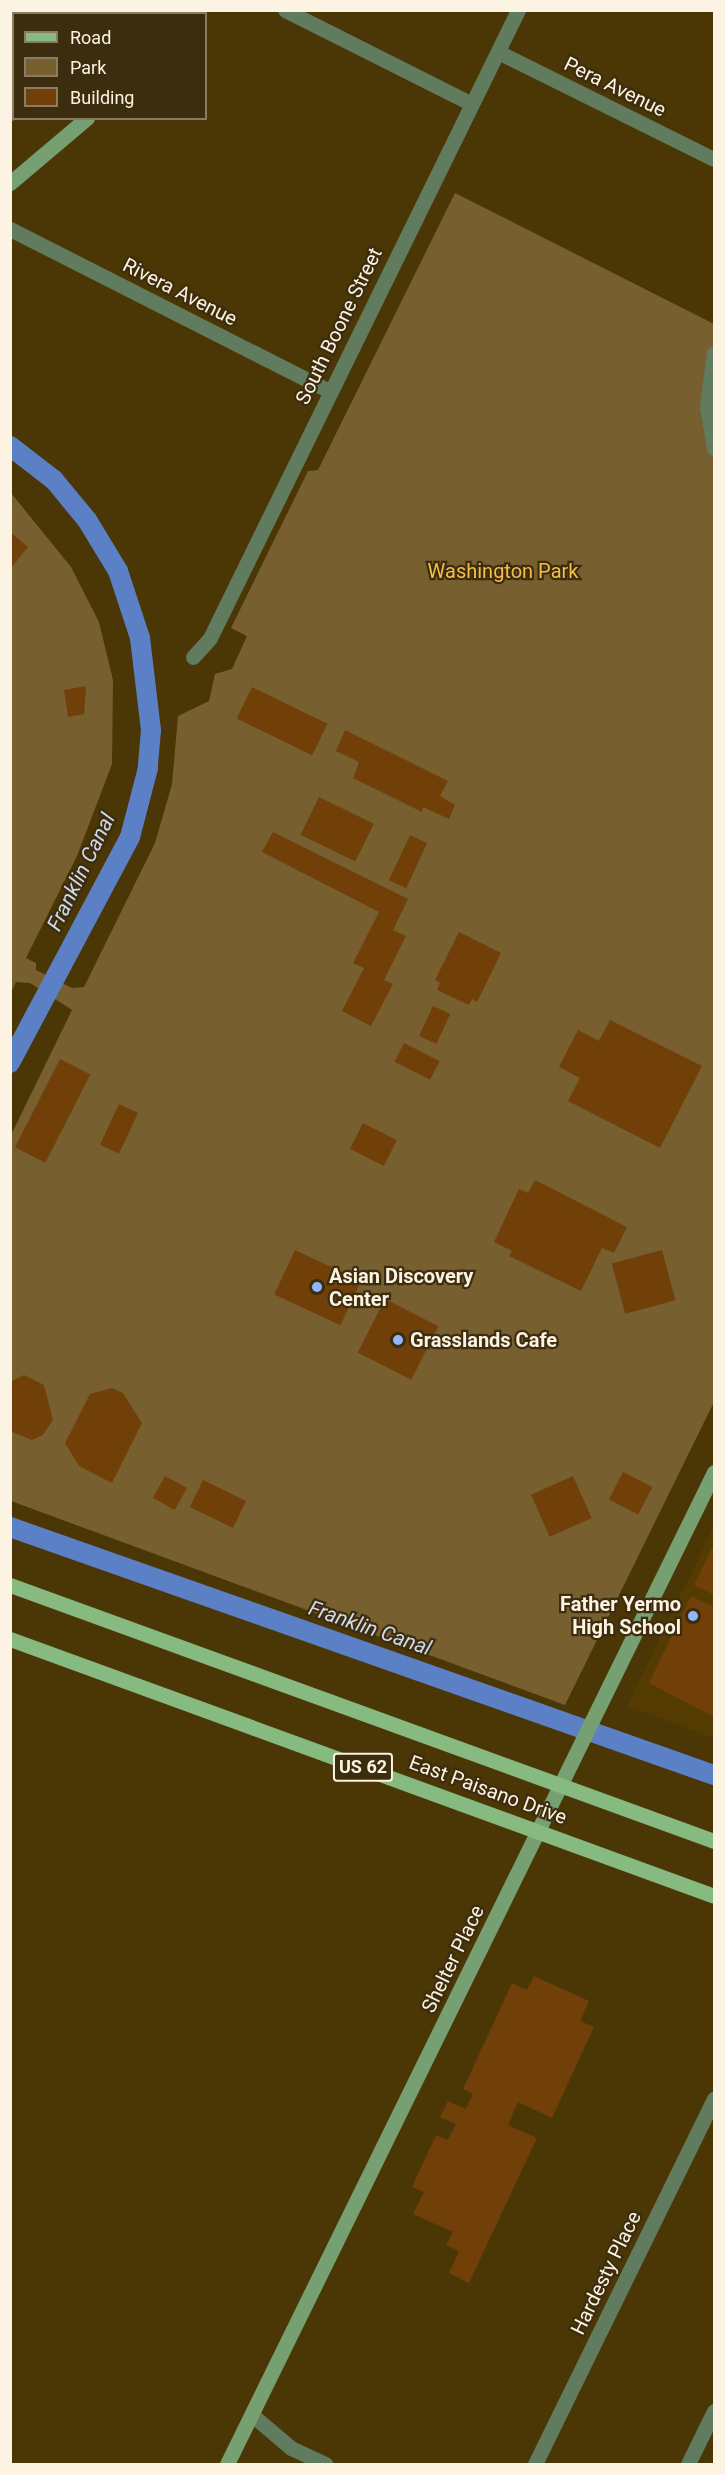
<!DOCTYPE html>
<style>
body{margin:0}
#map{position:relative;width:725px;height:2475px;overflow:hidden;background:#4b3606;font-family:Roboto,sans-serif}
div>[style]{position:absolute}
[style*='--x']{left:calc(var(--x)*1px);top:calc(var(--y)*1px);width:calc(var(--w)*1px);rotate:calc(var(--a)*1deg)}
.built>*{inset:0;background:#533b01}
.green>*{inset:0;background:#785f30}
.canal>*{height:20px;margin:-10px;padding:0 10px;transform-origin:10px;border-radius:10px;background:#5c80c6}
.building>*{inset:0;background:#704008;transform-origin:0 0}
.street>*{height:15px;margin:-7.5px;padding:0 7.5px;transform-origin:7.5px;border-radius:7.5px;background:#617b5f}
.secondary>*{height:15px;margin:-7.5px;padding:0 7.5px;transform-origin:7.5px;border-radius:7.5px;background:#769f72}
.primary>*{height:15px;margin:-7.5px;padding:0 7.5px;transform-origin:7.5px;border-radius:7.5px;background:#86ba81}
.highway>*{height:18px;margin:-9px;padding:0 9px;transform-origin:9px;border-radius:9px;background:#94d38e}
.dots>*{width:16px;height:16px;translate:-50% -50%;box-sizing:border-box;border:3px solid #3c2d0e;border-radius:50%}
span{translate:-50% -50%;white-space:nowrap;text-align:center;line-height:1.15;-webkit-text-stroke:4.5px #3c2d0e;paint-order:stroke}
.shield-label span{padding:2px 4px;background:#3c2d0e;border:2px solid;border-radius:4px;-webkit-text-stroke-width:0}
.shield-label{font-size:18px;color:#fdf3e2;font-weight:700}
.street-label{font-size:20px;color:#fdf3e2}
.park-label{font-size:20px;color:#f6be48}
.poi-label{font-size:20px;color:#fdf3e2;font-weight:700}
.left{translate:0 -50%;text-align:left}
.right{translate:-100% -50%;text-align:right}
.water-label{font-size:21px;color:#d0daee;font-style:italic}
.frame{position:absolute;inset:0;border:12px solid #fdf3e2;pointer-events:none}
.legend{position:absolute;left:12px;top:12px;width:195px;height:108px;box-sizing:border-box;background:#3c2d0e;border:2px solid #897c63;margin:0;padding:8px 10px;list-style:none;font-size:18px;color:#fdf3e2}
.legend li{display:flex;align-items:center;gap:12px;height:30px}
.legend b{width:30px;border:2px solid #897c63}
</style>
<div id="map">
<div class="built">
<div style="clip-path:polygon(714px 1525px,714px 1738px,627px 1706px)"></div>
</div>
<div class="green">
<div style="clip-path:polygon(455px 193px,714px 324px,714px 1402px,565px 1705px,11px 1501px,11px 1135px,72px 1010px,30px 983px,16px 982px,11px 992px,11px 493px,71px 567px,99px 622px,113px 680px,112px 764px,77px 856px,26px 958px,36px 963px,36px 970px,72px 988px,84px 987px,155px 843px,172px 784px,178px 716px,209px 701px,215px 674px,232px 669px,247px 636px,231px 628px,308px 471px,318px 470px)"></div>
</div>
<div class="canal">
<div style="--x:10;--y:446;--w:56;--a:37.7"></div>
<div style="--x:54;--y:480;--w:52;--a:50.5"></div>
<div style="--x:87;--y:520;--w:60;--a:58.7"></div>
<div style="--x:118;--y:571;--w:71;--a:71.8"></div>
<div style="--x:140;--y:638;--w:93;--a:83.2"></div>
<div style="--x:151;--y:730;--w:38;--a:95"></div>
<div style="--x:148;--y:768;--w:71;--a:104.6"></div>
<div style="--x:130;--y:837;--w:256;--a:118"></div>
<div style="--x:10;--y:1527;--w:746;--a:19.41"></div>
</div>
<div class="building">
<div style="clip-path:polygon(10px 532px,28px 547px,10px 569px)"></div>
<div style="clip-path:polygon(86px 686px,84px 714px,68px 717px,64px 690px)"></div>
<div style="left:252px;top:687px;width:84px;height:35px;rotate:26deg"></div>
<div style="clip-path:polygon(345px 730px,448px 781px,440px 796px,455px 805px,449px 819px,423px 807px,422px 812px,353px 778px,359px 762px,336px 751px)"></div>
<div style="left:319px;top:797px;width:61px;height:42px;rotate:26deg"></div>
<div style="clip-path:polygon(273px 832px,408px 899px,393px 930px,406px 936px,384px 980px,393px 984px,371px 1026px,342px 1011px,364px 968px,353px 963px,379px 912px,262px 852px)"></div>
<div style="left:410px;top:835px;width:19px;height:50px;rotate:25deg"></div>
<div style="clip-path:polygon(459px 932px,501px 953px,477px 1002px,472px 999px,469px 1005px,437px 990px,440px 983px,435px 980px)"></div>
<div style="left:433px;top:1006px;width:19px;height:33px;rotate:25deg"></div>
<div style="clip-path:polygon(610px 1020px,702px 1066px,660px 1148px,568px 1101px,580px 1078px,559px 1067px,578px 1030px,599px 1041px)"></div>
<div style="left:404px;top:1043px;width:40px;height:21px;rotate:27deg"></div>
<div style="left:60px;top:1059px;width:34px;height:99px;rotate:27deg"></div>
<div style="left:119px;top:1104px;width:21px;height:45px;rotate:25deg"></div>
<div style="left:363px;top:1123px;width:38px;height:29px;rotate:27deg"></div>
<div style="clip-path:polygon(535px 1180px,627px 1227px,614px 1253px,602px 1248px,581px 1291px,509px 1256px,512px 1251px,494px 1242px,519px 1189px,528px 1193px)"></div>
<div style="left:295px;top:1250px;width:73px;height:49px;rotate:25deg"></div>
<div style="left:662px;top:1250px;width:52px;height:52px;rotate:75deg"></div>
<div style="left:385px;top:1299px;width:60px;height:60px;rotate:27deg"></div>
<div style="clip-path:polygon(24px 1375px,44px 1385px,53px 1420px,43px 1435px,32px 1440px,10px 1431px,10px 1382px)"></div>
<div style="clip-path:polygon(112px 1388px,123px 1393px,142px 1423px,112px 1483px,79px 1466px,65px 1443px,90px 1394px)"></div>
<div style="left:623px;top:1472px;width:33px;height:31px;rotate:27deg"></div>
<div style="left:165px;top:1476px;width:25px;height:25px;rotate:29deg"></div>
<div style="left:573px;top:1476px;width:46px;height:46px;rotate:66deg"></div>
<div style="left:203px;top:1480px;width:48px;height:30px;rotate:26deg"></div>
<div style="clip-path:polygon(714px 1544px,714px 1595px,694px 1585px)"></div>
<div style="clip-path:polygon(691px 1596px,714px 1607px,714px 1717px,649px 1683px)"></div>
<div style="clip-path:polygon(534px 1976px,589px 2001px,580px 2021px,594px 2027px,552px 2118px,518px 2102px,508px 2125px,537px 2138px,469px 2283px,449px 2273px,459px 2251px,446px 2245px,453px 2232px,413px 2214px,424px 2192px,412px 2187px,436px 2135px,448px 2140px,456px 2124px,440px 2117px,448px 2101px,466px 2109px,473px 2094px,463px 2089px,512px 1983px,527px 1990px)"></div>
</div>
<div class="street">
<div style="--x:285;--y:10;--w:209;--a:26.7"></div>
<div style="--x:498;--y:52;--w:241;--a:26.4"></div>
<div style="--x:10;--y:229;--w:359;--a:26.9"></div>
<div style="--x:714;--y:353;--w:53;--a:97.5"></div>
<div style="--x:707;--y:406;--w:43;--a:80.5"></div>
<div style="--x:193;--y:657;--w:25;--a:-48"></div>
<div style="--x:210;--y:638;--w:699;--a:-63.87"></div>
<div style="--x:252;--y:2415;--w:51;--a:40.2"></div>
<div style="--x:291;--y:2448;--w:38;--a:25"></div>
<div style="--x:535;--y:2464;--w:407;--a:-63.9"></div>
<div style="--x:688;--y:2464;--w:59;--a:-63.9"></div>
</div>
<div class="secondary">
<div style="--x:194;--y:14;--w:5;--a:-53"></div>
<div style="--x:10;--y:183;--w:101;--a:-40.2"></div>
<div style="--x:227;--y:2464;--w:1105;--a:-63.85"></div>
</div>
<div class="primary">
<div style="--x:10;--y:1585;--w:749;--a:19.98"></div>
<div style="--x:10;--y:1639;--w:749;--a:20.05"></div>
</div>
<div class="highway">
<div style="--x:40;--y:14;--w:5;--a:-53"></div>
<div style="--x:94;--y:14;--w:4;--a:-63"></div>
<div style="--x:10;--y:46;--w:5;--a:-37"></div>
<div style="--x:10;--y:112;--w:5;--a:-37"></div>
</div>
<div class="dots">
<div style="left:317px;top:1287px;background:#92b7fd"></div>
<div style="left:398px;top:1340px;background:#92b7fd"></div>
<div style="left:693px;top:1616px;background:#92b7fd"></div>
</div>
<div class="shield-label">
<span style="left:363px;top:1767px">US 62</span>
</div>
<div class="street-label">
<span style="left:615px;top:87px;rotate:26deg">Pera Avenue</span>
<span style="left:180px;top:292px;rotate:27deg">Rivera Avenue</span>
<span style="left:339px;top:326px;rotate:-64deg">South Boone Street</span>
<span style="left:488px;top:1790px;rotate:20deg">East Paisano Drive</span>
<span style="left:453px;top:1959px;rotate:-64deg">Shelter Place</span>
<span style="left:606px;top:2273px;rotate:-64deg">Hardesty Place</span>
</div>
<div class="park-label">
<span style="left:503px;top:571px">Washington Park</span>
</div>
<div class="poi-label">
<span class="left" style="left:329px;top:1288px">Asian Discovery<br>Center</span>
<span class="left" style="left:410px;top:1340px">Grasslands Cafe</span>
<span class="right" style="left:681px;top:1616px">Father Yermo<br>High School</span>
</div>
<div class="water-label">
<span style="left:81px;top:872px;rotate:-64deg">Franklin Canal</span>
<span style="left:370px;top:1628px;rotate:19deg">Franklin Canal</span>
</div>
<div class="frame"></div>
<ul class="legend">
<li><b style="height:8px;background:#86ba81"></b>Road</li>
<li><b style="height:16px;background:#785f30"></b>Park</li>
<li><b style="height:16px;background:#704008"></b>Building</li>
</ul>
</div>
